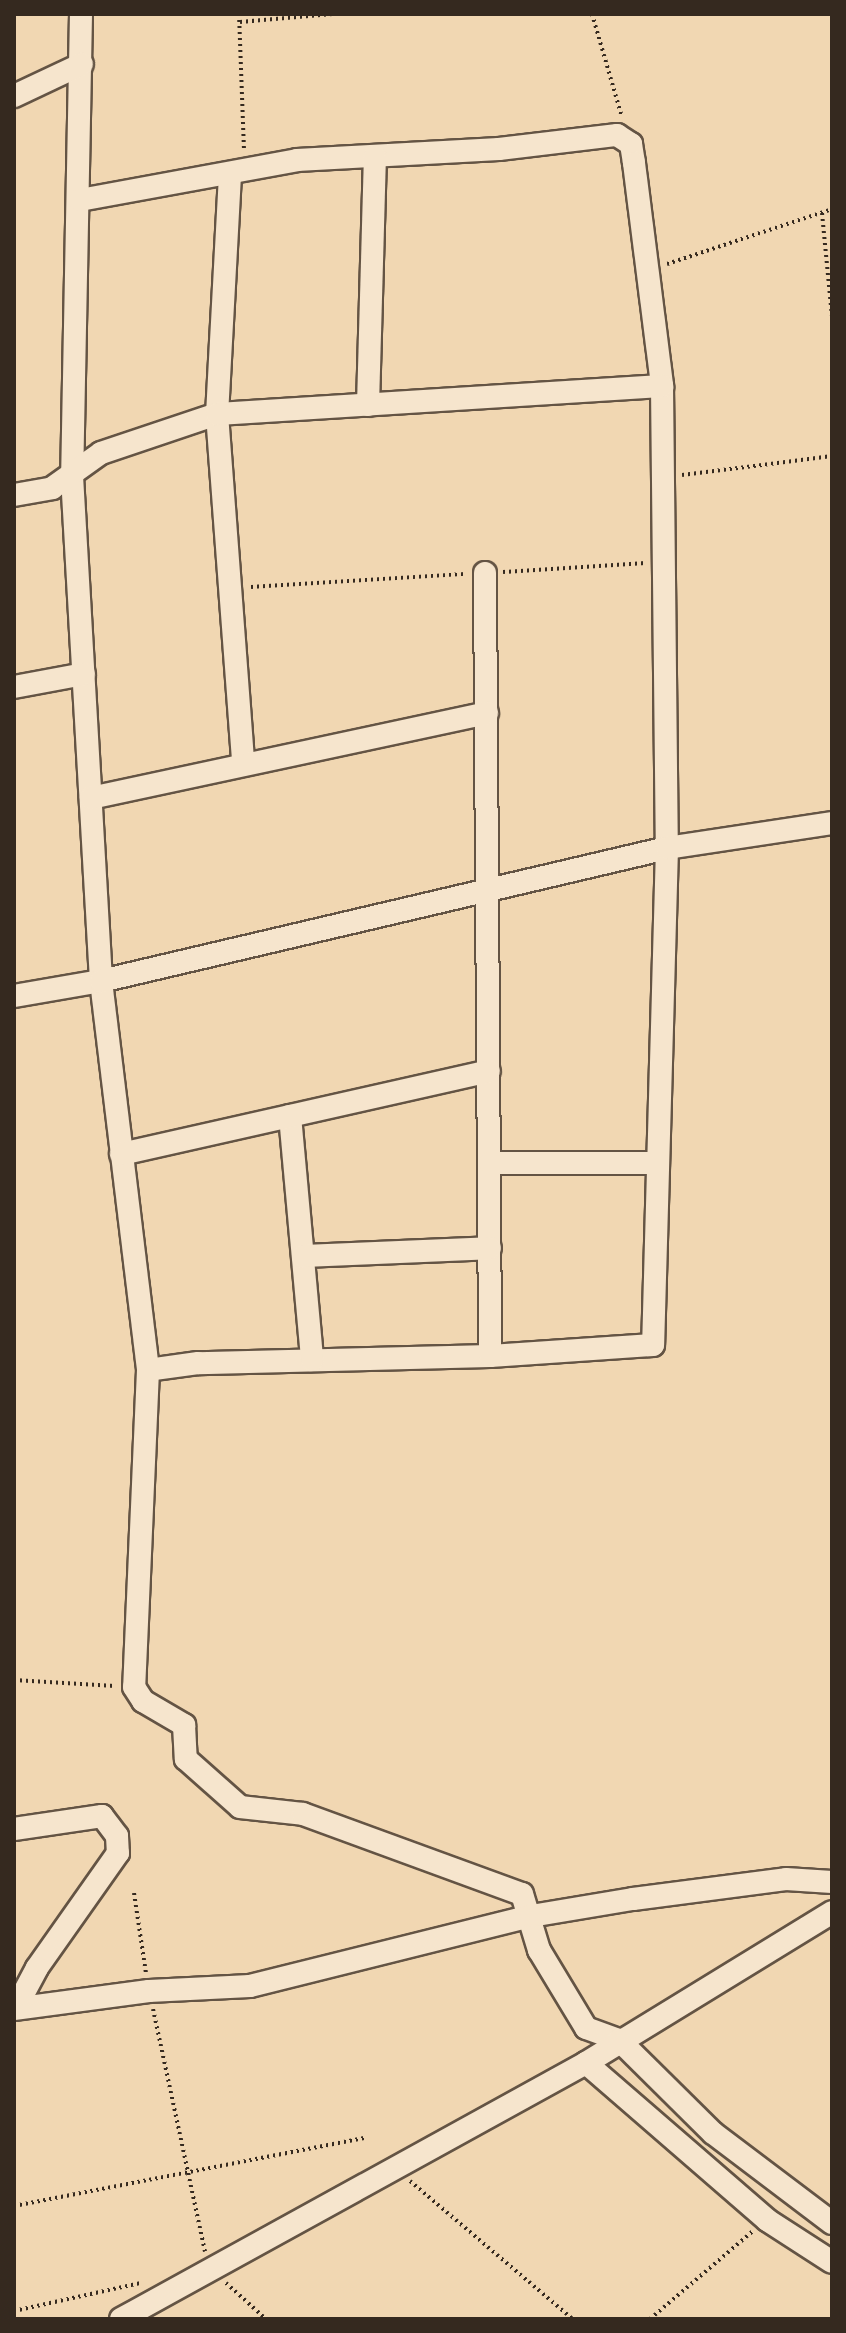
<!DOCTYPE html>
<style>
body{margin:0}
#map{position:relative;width:846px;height:2333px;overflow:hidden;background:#f1d7b2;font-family:"Gentium Book Plus",serif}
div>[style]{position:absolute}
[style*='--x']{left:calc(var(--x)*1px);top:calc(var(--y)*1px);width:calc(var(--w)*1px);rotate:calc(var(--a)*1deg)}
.path>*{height:4px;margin-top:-2px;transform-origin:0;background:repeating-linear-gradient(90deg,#35291f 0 2px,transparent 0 6px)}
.roads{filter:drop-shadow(2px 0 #645444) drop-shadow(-2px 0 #645444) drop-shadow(0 2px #645444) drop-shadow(0 -2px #645444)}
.minor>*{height:22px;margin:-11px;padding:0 11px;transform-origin:11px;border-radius:11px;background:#f6e5cd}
span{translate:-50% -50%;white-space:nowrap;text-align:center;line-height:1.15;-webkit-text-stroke:8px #f6e5cd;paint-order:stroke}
.frame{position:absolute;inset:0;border:16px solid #35291f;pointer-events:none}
</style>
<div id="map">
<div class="path">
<div style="--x:239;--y:14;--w:136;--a:87.9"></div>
<div style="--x:592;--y:14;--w:107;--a:73.8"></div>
<div style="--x:240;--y:22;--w:93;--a:-4.9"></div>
<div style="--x:822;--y:213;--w:103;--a:84.5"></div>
<div style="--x:667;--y:264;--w:174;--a:-18.4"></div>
<div style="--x:682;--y:475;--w:151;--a:-7.2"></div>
<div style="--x:503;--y:572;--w:143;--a:-3.6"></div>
<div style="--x:251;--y:587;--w:215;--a:-3.5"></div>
<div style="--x:14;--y:1680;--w:101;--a:3.4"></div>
<div style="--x:134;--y:1893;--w:81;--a:81.5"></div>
<div style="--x:153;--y:2009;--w:248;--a:77.9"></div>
<div style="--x:410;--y:2181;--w:214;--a:40.3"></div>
<div style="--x:14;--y:2206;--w:358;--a:-11"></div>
<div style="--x:226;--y:2283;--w:54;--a:42"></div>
<div style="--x:14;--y:2311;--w:129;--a:-12.5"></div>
<div style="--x:650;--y:2319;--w:135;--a:-40.5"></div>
</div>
<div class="roads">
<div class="minor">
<div style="--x:81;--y:14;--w:462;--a:91.1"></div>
<div style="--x:72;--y:476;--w:506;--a:86.71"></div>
<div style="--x:101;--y:981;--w:392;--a:83.1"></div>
<div style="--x:148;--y:1370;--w:317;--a:92.5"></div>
<div style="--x:134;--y:1687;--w:17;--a:57"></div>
<div style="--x:143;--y:1701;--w:48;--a:30.3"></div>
<div style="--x:184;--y:1725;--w:34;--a:87"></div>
<div style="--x:186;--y:1759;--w:72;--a:41.6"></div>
<div style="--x:240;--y:1807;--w:63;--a:6.3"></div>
<div style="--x:303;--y:1814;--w:233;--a:20.1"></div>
<div style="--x:522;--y:1894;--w:59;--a:73.1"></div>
<div style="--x:539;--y:1950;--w:91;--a:58.9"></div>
<div style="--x:586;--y:2028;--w:35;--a:20"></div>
<div style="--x:619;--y:2040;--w:132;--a:44.7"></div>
<div style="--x:713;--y:2133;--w:149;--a:37.1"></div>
<div style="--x:14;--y:96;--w:75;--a:-25.2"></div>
<div style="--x:230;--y:175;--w:239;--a:93.1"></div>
<div style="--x:217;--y:414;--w:349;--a:85.7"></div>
<div style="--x:80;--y:200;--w:221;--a:-10.4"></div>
<div style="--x:297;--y:160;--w:202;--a:-3.1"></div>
<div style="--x:499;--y:149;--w:119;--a:-6.8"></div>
<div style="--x:617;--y:135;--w:17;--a:33"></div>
<div style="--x:631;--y:144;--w:19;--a:81"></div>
<div style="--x:634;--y:163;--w:225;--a:82.8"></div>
<div style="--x:662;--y:386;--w:462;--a:89.4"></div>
<div style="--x:667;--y:848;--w:497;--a:91.6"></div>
<div style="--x:653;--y:1345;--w:163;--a:176.1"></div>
<div style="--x:490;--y:1356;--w:292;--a:178.6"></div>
<div style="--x:198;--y:1363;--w:50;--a:172"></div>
<div style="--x:368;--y:405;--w:248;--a:-88.4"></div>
<div style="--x:14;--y:495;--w:39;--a:-10"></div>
<div style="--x:52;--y:488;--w:60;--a:-35.5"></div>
<div style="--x:101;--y:453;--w:122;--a:-18.6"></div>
<div style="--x:217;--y:414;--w:446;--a:-3.6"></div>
<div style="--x:485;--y:573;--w:783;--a:89.63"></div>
<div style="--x:14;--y:687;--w:71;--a:-10.5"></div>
<div style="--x:91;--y:798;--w:405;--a:-12.1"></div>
<div style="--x:14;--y:996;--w:88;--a:-9.8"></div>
<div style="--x:101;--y:981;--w:581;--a:-13.22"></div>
<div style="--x:667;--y:848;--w:167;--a:-8.6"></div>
<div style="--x:290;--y:1116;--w:245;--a:84.8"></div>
<div style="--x:121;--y:1154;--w:377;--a:-12.7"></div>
<div style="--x:490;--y:1163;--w:168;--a:0"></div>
<div style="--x:303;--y:1256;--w:187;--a:-2.4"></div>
<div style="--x:14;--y:1829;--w:89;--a:-8.4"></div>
<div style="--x:102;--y:1816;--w:25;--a:53"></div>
<div style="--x:117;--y:1836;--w:17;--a:87"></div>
<div style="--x:118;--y:1853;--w:141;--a:125.2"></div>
<div style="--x:37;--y:1968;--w:34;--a:118"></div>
<div style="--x:21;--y:1998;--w:9;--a:84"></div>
<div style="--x:14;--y:2009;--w:136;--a:-7.6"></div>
<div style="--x:149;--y:1991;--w:101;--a:-2.8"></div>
<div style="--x:250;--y:1986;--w:290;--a:-14"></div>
<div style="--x:531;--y:1916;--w:103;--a:-9.5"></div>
<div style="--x:633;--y:1899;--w:154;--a:-7.4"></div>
<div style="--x:786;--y:1879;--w:46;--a:3.7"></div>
<div style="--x:586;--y:2063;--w:240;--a:40.9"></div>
<div style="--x:767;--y:2220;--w:77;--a:32.9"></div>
<div style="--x:121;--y:2319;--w:531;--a:-28.83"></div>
<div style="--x:586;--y:2063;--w:289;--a:-31.5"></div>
</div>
</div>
<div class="frame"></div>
</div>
